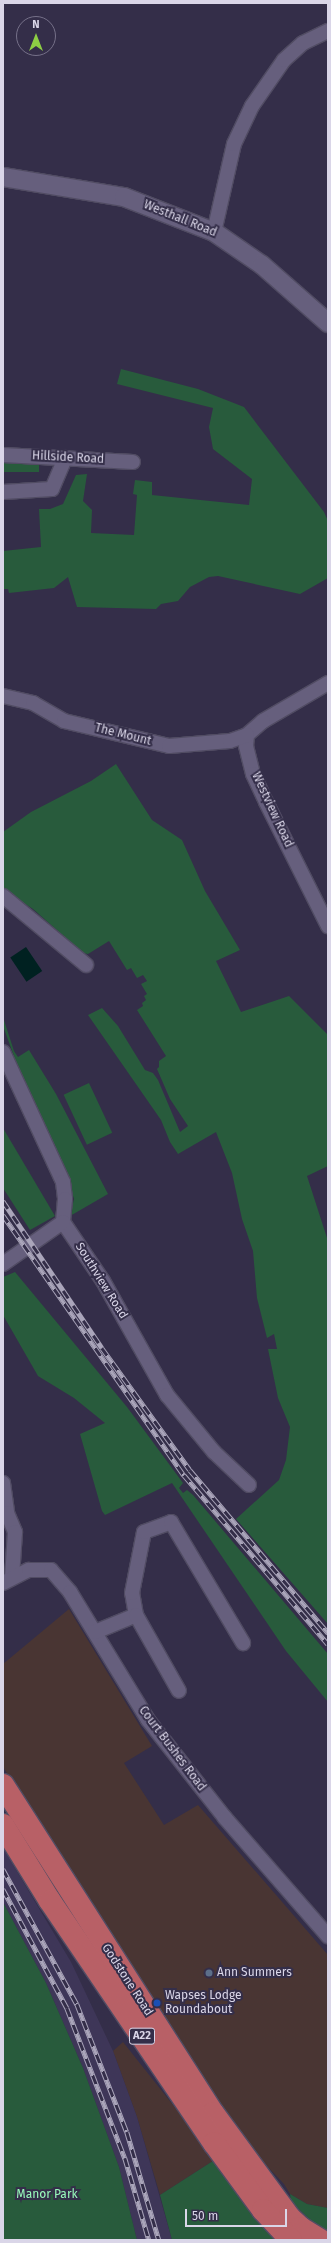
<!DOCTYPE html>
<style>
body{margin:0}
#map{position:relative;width:331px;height:2243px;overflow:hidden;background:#342e49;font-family:"Fira Sans",sans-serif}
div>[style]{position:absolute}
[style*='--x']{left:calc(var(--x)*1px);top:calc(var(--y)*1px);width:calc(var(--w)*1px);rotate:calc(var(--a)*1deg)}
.commercial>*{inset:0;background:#493533}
.built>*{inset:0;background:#3e3658}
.green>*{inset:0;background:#285b3c;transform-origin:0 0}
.water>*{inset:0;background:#002121;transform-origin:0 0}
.roads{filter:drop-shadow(1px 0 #514c63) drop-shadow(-1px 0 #514c63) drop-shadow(0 1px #514c63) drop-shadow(0 -1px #514c63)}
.minor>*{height:14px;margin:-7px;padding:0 7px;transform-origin:7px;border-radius:7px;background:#665f7d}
.tertiary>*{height:18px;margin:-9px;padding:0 9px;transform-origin:9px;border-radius:9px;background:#665f7d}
.trunk>*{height:22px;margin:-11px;padding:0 11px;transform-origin:11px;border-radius:11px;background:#b86066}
.rail>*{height:4.5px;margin-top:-2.25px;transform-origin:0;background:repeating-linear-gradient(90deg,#342e49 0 9px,#aaa5ba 0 18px);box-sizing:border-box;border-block:1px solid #aaa5ba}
.dots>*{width:11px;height:11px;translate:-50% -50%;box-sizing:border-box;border:2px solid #342e49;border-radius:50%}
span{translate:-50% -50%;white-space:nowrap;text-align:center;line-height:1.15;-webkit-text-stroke:4px #342e49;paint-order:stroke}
.shield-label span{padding:1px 3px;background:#342e49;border:1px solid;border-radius:3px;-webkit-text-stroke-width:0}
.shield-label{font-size:11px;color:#dad6e8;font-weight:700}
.street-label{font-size:12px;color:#dad6e8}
.poi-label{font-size:12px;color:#dad6e8}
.left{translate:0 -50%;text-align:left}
.park-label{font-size:12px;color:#98fabb}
.frame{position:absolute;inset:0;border:4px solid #dad6e8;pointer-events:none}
.north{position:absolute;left:16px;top:16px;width:40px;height:40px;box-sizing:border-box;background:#342e49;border:1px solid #767189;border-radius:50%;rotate:0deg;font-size:11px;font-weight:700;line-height:16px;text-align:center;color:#dad6e8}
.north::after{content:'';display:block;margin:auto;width:14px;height:18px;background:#8dce44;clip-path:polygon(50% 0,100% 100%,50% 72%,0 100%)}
.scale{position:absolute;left:185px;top:2209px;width:102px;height:18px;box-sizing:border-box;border:2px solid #dad6e8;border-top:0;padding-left:5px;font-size:12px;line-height:14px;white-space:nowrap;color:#dad6e8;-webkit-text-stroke:3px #342e49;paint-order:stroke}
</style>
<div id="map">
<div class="commercial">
<div style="clip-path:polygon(69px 1609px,152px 1746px,124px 1763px,164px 1825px,198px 1805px,328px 1955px,328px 2208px,307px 2204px,290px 2194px,284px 2184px,262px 2161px,217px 2098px,3px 1767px,3px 1664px)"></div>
<div style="clip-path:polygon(123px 2042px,216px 2159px,160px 2195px,137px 2117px,113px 2051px)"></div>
</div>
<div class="built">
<div style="clip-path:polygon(3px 1848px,71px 1962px,113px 2051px,137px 2117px,172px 2240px,137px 2240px,119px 2167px,83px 2068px,46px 1983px,3px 1902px)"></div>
</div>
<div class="green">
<div style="clip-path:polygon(121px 369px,198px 389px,244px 407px,324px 512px,328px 521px,328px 578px,300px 594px,218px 576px,209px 577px,190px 587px,178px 601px,161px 604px,156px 609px,77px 607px,68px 577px,54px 588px,9px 593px,8px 589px,3px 589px,3px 551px,41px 547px,39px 509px,50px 509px,63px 504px,76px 475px,87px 474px,83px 501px,92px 510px,91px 533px,134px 535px,137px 495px,133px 494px,135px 480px,152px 482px,152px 495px,249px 505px,252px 479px,213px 449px,209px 427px,213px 408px,117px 384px)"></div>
<div style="clip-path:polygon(3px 462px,39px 464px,39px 472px,3px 472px)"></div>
<div style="clip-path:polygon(116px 764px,152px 820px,182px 840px,205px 891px,240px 950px,216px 961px,241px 1012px,289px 996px,328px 1035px,328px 1166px,307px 1176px,328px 1241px,328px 1624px,236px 1519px,279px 1480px,286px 1460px,290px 1427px,278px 1398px,268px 1349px,277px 1349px,274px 1334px,267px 1338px,257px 1298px,253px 1251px,242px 1219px,232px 1173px,216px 1132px,178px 1154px,170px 1142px,161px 1120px,88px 1015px,102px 1008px,118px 1026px,145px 1070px,153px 1073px,158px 1080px,180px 1132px,188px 1126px,170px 1099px,157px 1069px,159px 1067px,159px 1061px,166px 1056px,137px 1010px,143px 1006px,142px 1003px,146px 1000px,144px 996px,147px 994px,141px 984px,147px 981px,143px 975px,137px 978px,131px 968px,127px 970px,109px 941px,88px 954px,83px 953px,33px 909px,3px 890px,3px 832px,31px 812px,91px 781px)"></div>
<div style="clip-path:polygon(3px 1017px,14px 1051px,18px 1057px,29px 1050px,56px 1094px,108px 1194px,70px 1216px,74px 1199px,67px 1175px,19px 1070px,3px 1026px)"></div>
<div style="left:89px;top:1083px;width:55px;height:28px;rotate:65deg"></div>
<div style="clip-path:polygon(3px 1128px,55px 1216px,30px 1230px,3px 1188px)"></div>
<div style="clip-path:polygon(15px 1272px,127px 1407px,183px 1483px,179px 1488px,183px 1493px,187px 1490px,193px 1495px,328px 1654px,328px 1702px,286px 1651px,172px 1483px,105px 1515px,102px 1511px,80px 1434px,105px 1423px,74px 1398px,38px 1376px,3px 1315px,3px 1277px)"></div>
<div style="clip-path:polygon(3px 1902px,46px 1983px,83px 2068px,119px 2167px,137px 2240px,3px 2240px)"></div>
<div style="clip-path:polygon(216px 2159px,280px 2240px,172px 2240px,160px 2195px)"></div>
<div style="clip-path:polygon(290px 2194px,307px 2204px,328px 2208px,328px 2233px,318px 2227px,291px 2202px)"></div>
</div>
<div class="water">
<div style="left:26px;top:947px;width:29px;height:19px;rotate:56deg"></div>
</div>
<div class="roads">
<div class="minor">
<div style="--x:214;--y:232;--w:90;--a:-77.2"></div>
<div style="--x:234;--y:144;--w:42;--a:-64.7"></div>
<div style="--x:252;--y:106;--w:56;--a:-55.2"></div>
<div style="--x:284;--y:60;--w:25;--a:-42"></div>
<div style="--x:303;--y:43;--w:28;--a:-26"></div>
<div style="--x:3;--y:455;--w:130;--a:3.1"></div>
<div style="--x:3;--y:492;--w:49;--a:-3.5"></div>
<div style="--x:52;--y:489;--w:34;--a:-67"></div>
<div style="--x:328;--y:683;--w:75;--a:149.7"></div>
<div style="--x:263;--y:721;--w:21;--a:139"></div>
<div style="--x:247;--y:735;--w:11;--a:95"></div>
<div style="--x:246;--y:746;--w:29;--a:76"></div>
<div style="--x:253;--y:774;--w:31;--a:65"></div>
<div style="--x:266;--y:802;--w:139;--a:63.4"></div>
<div style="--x:3;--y:696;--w:31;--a:13"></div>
<div style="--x:33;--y:703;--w:36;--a:30"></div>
<div style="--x:64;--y:721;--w:108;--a:13.4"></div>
<div style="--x:169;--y:746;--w:61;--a:-4.7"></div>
<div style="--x:230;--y:741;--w:18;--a:-19"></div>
<div style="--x:3;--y:896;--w:108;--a:39.7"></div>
<div style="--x:3;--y:1052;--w:143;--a:65.2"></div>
<div style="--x:63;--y:1182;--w:17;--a:83"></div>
<div style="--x:65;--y:1199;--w:23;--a:95"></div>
<div style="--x:63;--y:1222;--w:71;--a:55.9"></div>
<div style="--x:103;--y:1281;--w:131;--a:60.7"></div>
<div style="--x:167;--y:1395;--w:74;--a:50.5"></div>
<div style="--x:214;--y:1452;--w:48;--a:43.3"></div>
<div style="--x:3;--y:1264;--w:73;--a:-35"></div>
<div style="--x:3;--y:1483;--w:30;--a:82"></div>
<div style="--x:7;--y:1513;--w:21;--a:67"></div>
<div style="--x:15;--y:1532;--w:45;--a:93.8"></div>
<div style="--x:3;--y:1583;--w:29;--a:-27"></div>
<div style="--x:29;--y:1570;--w:22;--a:0"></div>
<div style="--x:51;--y:1570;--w:29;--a:49"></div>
<div style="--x:70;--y:1592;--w:150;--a:58.6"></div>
<div style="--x:148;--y:1720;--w:125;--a:51.8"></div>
<div style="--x:225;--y:1818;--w:157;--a:48.9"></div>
<div style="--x:136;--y:1615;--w:22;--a:-100"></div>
<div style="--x:132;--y:1593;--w:62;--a:-78.9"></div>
<div style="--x:144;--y:1532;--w:29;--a:-20"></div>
<div style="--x:171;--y:1522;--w:141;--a:59.2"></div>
<div style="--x:95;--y:1632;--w:44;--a:-22.5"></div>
<div style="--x:136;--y:1615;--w:87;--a:60.5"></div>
</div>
<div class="tertiary">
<div style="--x:3;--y:177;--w:123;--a:9.4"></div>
<div style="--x:124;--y:197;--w:97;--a:21.3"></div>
<div style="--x:214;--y:232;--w:58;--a:34.5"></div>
<div style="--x:262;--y:265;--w:88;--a:41.3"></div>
</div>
<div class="trunk">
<div style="--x:3;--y:1785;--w:389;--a:57.4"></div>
<div style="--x:213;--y:2113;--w:129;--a:53.8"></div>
<div style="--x:289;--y:2217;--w:16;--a:43"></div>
<div style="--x:301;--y:2228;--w:22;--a:32"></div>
<div style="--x:3;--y:1825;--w:89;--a:58.3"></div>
<div style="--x:50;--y:1901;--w:292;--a:55.9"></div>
<div style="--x:214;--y:2143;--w:83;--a:53.8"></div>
<div style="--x:263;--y:2210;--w:41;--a:47"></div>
</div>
</div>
<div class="rail">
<div style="--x:3;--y:1201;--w:177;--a:56"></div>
<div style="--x:102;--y:1348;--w:150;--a:54.2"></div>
<div style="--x:190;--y:1470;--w:214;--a:49.7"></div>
<div style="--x:3;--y:1215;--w:317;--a:55.2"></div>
<div style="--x:184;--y:1475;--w:222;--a:49.6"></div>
<div style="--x:3;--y:1869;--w:154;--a:61.3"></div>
<div style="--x:77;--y:2004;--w:137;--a:68.7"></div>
<div style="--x:127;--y:2132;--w:113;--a:73.5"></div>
<div style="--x:3;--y:1889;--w:135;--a:61.7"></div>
<div style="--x:67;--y:2008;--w:161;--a:68.9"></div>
<div style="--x:125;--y:2158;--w:85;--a:73.7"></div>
</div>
<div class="dots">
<div style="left:209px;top:1973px;background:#5c6f8a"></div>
<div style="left:157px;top:2003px;background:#1a4fb4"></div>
</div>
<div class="shield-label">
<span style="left:142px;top:2036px">A22</span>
</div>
<div class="street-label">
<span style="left:180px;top:219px;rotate:22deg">Westhall Road</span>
<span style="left:68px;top:458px;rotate:3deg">Hillside Road</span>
<span style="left:123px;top:735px;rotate:14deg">The Mount</span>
<span style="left:272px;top:810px;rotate:65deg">Westview Road</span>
<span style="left:101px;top:1281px;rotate:58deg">Southview Road</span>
<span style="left:172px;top:1749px;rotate:53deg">Court Bushes Road</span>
<span style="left:127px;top:1980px;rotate:57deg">Godstone Road</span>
</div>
<div class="poi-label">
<span class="left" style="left:217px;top:1973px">Ann Summers</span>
<span class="left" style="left:165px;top:2003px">Wapses Lodge<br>Roundabout</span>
</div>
<div class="park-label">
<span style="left:47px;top:2195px">Manor Park</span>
</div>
<div class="frame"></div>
<div class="north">N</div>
<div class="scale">50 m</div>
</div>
